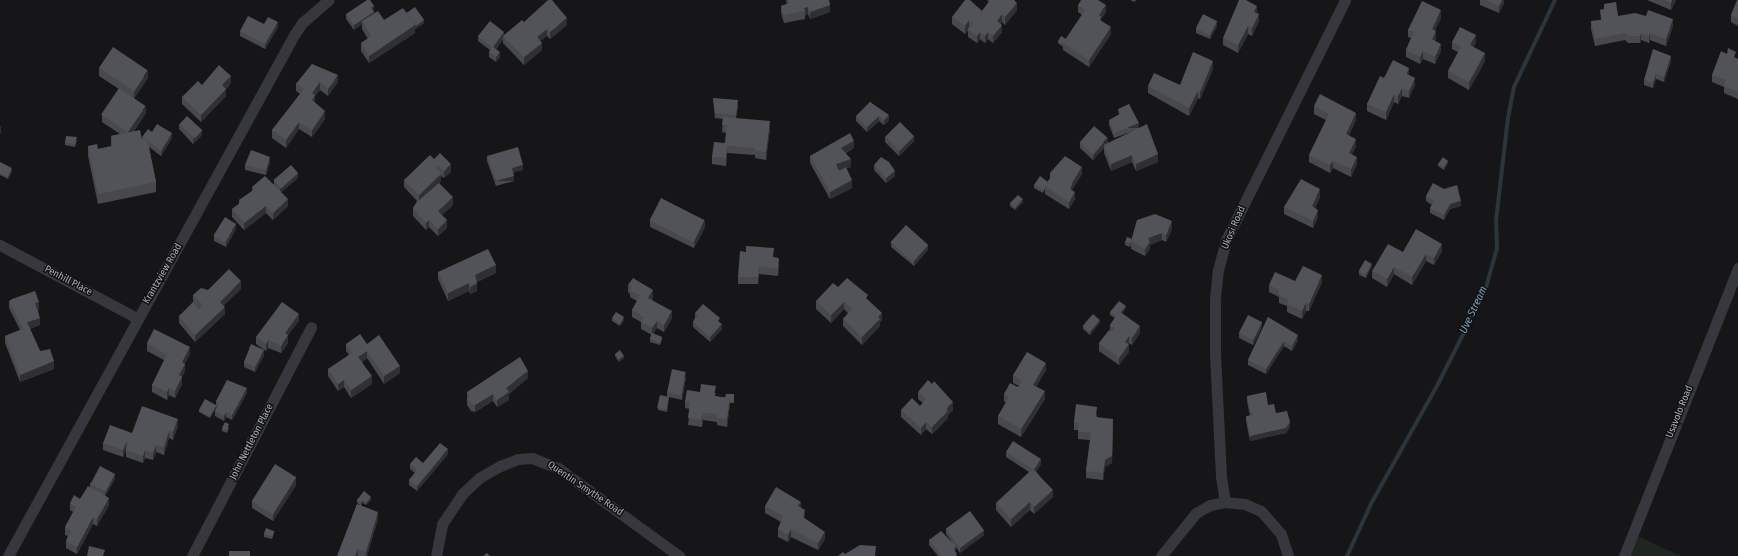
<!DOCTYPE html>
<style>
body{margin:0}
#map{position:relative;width:1738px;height:556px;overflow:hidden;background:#161618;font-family:"Fira Sans Condensed",sans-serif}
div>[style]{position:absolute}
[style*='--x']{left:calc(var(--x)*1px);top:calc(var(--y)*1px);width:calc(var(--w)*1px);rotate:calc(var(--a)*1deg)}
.green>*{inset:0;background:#1e261f}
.stream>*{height:4px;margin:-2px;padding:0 2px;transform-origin:2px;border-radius:2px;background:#2c353c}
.street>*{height:11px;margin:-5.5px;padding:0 5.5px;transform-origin:5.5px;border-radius:5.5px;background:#37383d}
.wall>*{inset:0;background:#47494d}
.shaded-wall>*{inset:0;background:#2f3033;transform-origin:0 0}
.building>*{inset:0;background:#525359;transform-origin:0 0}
span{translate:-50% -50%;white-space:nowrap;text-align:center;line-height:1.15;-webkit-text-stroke:3px #111113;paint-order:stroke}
.street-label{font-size:10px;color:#a8adb8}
.water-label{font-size:11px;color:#7f9bb3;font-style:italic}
</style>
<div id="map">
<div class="green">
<div style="clip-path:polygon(1637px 536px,1681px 556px,1630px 556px)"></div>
</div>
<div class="stream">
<div style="--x:1347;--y:556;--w:60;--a:-65.2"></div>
<div style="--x:1372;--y:502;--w:135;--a:-60.8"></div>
<div style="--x:1438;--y:384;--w:104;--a:-63.2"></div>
<div style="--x:1485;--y:291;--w:45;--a:-74.4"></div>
<div style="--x:1497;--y:248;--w:27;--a:-92"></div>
<div style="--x:1496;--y:221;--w:104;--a:-83.4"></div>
<div style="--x:1508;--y:118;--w:32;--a:-79"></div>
<div style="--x:1514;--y:87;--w:96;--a:-64.8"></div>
</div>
<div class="street">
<div style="--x:0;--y:245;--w:155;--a:28.1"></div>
<div style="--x:1225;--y:502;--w:26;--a:-99"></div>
<div style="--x:1221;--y:476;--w:123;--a:-92.8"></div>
<div style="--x:1215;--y:353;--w:55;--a:-90"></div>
<div style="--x:1215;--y:298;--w:28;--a:-84"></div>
<div style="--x:1218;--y:270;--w:31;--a:-75"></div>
<div style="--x:1226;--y:240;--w:268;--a:-63.6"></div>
<div style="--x:8;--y:556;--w:594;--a:-61.24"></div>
<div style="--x:294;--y:35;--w:14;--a:-56"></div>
<div style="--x:302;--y:23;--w:35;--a:-41"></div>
<div style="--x:192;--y:556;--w:258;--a:-62.5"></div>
<div style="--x:436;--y:556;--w:33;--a:-79"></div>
<div style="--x:442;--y:524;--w:36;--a:-56"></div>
<div style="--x:462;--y:494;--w:23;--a:-43"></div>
<div style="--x:479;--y:478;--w:24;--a:-30"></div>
<div style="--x:500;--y:466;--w:19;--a:-21"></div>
<div style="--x:518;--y:459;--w:14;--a:-4"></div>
<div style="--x:532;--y:458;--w:28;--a:21"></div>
<div style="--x:558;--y:468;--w:150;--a:36"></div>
<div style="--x:1161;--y:556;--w:55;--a:-50.9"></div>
<div style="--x:1196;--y:513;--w:16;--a:-30"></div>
<div style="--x:1210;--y:505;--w:15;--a:-11"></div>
<div style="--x:1225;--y:502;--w:20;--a:6"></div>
<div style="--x:1245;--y:504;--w:17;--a:24"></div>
<div style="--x:1261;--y:511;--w:30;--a:49"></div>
<div style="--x:1281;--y:534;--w:23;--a:72"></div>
<div style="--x:1624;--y:556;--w:310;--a:-68.4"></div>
</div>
<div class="wall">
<div style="clip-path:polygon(786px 0,829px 0,830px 12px,810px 19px,808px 14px,805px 15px,805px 19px,784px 23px,781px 13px,781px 6px,787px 4px)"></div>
<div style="clip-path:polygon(987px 0,1014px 0,1017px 10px,1005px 25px,1002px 22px,1000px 23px,1002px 32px,993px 43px,988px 39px,985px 43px,980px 39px,977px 43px,968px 37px,968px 29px,970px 28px,965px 34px,952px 24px,952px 17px,982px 11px,989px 2px)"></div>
<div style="clip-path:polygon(1130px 0,1136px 0,1135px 2px)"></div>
<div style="clip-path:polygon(1480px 0,1504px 0,1504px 3px,1499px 13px,1480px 5px)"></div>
<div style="clip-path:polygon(1647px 0,1676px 0,1671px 10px)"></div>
<div style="clip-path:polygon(1738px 0,1738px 26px,1731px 22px,1731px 15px)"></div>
<div style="clip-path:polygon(1604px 4px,1618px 16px,1673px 26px,1666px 46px,1650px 40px,1649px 43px,1641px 40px,1640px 43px,1628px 43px,1625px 40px,1595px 46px,1591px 29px,1591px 21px,1601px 20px,1600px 10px,1604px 9px)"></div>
<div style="clip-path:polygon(1078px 5px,1106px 12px,1101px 19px,1101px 21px,1111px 34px,1089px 67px,1063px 50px,1063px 47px,1058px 43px,1058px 41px,1066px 39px,1082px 15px,1078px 12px)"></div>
<div style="clip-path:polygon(374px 11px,374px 13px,384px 20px,406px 12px,424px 23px,415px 29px,415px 33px,369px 63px,361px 51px,361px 43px,368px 39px,362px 29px,362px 24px,354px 30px,346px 19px,346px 14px)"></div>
<div style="clip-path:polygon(1257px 13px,1259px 21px,1252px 36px,1248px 34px,1238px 53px,1223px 45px,1223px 38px)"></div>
<div style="clip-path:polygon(1441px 18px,1435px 30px,1436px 38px,1435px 41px,1441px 51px,1435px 64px,1423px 59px,1420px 64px,1406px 57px,1406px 50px,1411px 38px,1408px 37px,1408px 30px)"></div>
<div style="clip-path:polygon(524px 22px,567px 25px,550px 39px,547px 36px,540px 41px,542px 50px,524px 65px,503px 43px,503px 39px,496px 49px,500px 57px,496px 62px,489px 57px,489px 52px,490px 50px,478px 41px,478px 36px,504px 35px)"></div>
<div style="clip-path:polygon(264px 24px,278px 27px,265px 49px,240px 36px,240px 31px)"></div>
<div style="clip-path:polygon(1217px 26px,1210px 39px,1196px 33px,1196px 28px)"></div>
<div style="clip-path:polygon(1452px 42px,1476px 43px,1473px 47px,1485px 61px,1469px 90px,1448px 78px,1448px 71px,1458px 52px,1452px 49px)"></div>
<div style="clip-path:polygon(1736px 58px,1738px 59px,1738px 99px,1724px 93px,1724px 87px,1712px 82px,1712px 75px)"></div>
<div style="clip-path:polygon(1671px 61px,1664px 82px,1656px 79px,1653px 88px,1644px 85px,1644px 80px)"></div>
<div style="clip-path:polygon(312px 64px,338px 82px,328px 96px,320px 90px,315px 96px,315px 102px,325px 119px,312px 137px,299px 129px,286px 148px,272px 138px,272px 130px,300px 94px,296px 91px,296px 84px)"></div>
<div style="clip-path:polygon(99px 68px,148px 78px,134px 98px,146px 113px,134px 131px,142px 140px,142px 137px,152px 132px,172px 138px,161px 156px,149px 147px,156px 182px,156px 192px,98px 204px,88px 156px,88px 146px,98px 149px,111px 146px,111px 136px,120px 134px,102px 122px,102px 115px,119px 89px,99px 76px)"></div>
<div style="clip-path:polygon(1213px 69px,1200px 99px,1198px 98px,1189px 116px,1148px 93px,1148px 86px,1180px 85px)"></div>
<div style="clip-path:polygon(1409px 75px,1415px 85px,1409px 98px,1402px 96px,1398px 104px,1394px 102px,1386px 120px,1367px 111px,1367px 104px,1384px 78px)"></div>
<div style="clip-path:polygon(231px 83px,226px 89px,226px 96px,201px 122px,182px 104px,182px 97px,202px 85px)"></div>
<div style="clip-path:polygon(713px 98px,738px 105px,736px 118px,770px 128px,766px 160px,755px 158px,755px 155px,727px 153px,726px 166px,712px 164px,712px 157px,725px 143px,726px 133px,722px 132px,723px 119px,715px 118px)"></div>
<div style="clip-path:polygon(870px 102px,889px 120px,884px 125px,879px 121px,867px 132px,856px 121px,856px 116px)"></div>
<div style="clip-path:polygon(1314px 106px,1356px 120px,1349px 135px,1356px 146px,1352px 154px,1357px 164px,1351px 177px,1333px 168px,1330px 173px,1309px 162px,1309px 155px,1326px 120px,1314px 114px)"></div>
<div style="clip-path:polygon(1118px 109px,1139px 128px,1158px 162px,1136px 171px,1132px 162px,1111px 171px,1104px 153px,1104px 148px,1093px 160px,1080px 148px,1080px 143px,1108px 143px,1136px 130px,1114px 138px,1109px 125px,1109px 120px,1119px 115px)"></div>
<div style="clip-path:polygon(179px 124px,202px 135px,193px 144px,179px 129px)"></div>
<div style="clip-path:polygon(885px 137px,914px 141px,899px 156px,885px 142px)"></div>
<div style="clip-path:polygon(77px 140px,75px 147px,65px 145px,65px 143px)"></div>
<div style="clip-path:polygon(854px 148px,846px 153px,851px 167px,846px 168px,852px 188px,830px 199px,810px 163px,810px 156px)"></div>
<div style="clip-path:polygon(487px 156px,523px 170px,513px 172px,514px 181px,496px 186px,487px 161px)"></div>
<div style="clip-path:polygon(434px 159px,451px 172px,444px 178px,441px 176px,441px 181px,438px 184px,453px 205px,442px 215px,447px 228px,438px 236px,429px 227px,426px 230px,413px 216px,413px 208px,417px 201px,404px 187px,404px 180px)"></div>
<div style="clip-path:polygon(0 162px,12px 171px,8px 179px,0 175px)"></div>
<div style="clip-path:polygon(270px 162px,266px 175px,245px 170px,245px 165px)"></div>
<div style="clip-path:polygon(1448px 163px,1444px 170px,1438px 166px,1438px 164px)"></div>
<div style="clip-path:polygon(874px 165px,895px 176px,886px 183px,874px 170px)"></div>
<div style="clip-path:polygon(1050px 173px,1082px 174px,1073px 188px,1072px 190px,1075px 199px,1069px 209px,1045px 194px,1045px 189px,1043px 193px,1034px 188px,1034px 185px,1048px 182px,1050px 179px)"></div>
<div style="clip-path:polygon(298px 178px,281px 192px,288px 206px,273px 220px,266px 213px,244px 230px,232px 217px,232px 209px,239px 204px,239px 200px,252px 191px,252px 187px,274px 184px,274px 180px)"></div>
<div style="clip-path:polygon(1426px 196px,1461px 206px,1450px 209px,1444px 220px,1430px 213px,1430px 208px,1432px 205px,1426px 201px)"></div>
<div style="clip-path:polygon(1320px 197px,1315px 208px,1318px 217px,1313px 228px,1284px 214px,1284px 207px)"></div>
<div style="clip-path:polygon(1023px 202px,1015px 210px,1010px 206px,1010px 203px)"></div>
<div style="clip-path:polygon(650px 220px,705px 227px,694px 248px,650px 227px)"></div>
<div style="clip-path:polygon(236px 229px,226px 247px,214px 241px,214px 236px)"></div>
<div style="clip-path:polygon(1172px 229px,1166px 242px,1162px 240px,1150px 245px,1150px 249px,1145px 256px,1131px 249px,1131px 244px,1130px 247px,1125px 245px,1125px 242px,1132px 239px)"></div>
<div style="clip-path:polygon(891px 242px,928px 250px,914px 266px,891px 247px)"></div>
<div style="clip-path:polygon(1442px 251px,1434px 265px,1426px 261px,1412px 285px,1394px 274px,1387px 287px,1372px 278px,1372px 271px,1403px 252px)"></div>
<div style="clip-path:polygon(774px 257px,779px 265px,778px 276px,759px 274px,758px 284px,738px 284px,738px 277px)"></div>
<div style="clip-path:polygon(1372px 266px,1366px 278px,1359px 275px,1359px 272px)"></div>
<div style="clip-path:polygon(438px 272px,496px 273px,477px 282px,477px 291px,470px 294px,469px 291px,448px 301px,438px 279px)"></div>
<div style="clip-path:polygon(1295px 281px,1322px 282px,1309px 311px,1306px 311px,1302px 319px,1287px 312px,1287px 306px,1279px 303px,1279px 297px,1269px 292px,1269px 285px)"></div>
<div style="clip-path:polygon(628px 285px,653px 297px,652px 300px,672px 318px,664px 332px,657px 328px,653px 334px,662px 339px,660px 345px,650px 342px,650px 339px,652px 335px,641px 329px,641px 322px,632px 317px,632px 310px,637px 301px,630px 297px,630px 294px,628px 292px)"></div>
<div style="clip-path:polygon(838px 287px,868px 300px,882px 320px,880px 322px,880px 326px,862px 345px,843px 326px,843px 319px,848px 313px,844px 309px,831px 323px,816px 309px,816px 301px)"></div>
<div style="clip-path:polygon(241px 289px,223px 306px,225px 314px,195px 342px,179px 323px,179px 316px,199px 309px,193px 303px,193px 295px,208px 290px)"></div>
<div style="clip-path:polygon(9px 301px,39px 309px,38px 310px,40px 325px,30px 329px,40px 351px,54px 369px,20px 382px,5px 343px,5px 336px,20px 330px,9px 308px)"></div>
<div style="clip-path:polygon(1126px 308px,1122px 313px,1140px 333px,1132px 345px,1129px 343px,1128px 344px,1129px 352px,1119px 365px,1099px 351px,1099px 343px,1110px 330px,1110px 325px,1115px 318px,1110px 315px,1110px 312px)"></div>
<div style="clip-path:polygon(695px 313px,722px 329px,710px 342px,693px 327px,693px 322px,695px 318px)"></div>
<div style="clip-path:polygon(1268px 317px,1298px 340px,1292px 351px,1284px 346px,1266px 374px,1248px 365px,1248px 360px)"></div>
<div style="clip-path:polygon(612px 318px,624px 320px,620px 326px,612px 321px)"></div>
<div style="clip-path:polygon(299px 321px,288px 335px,288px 343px,281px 353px,268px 348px,266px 351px,256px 344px,256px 337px)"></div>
<div style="clip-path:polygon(1100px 322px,1090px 335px,1083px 329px,1083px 327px)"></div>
<div style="clip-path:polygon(1262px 327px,1253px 345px,1239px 338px,1239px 333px)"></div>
<div style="clip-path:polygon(147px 343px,190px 354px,185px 363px,185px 371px,182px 377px,182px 384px,175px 398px,169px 395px,167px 400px,152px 392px,152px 385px,164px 360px,147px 351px)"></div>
<div style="clip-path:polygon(346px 344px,367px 344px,400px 373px,384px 384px,367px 358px,362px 362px,372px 384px,351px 398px,344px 387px,338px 391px,328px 376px,328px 369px,349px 355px,346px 351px)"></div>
<div style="clip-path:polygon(615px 354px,624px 358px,619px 362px,615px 356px)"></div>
<div style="clip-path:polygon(264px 355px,255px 372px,244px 367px,244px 362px)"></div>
<div style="clip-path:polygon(1046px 370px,1036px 387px,1045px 399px,1021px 437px,998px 424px,998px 416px,1006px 403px,1004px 401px,1004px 394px,1018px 387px,1019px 386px,1013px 383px,1013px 375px)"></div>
<div style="clip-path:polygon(686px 377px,682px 400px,669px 397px,667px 412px,658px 410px,658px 408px,667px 396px,667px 392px)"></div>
<div style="clip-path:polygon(528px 378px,509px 394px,509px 400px,497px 407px,493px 401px,475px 412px,471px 411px,467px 405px,467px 392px)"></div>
<div style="clip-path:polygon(700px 392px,716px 393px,715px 396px,725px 398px,734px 394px,734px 403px,730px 403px,727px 427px,717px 425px,717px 422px,703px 420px,702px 427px,688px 425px,690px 409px,685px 408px,685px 401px)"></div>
<div style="clip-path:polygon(918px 392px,953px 410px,948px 415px,948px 418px,932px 434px,926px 429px,921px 435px,901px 417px,901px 410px,920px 406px,923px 403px,918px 399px)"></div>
<div style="clip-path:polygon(247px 393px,232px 420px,226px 417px,224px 421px,215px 416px,215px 411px,217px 407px,216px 407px,216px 408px,210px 418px,199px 412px,199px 410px,216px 405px,216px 401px)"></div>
<div style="clip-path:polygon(1247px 396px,1268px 405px,1290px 427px,1286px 433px,1250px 441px,1246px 421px,1246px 416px,1250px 416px,1247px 401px)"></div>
<div style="clip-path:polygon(1097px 415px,1097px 417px,1113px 427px,1112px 463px,1105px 467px,1103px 480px,1086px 478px,1086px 471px,1090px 440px,1078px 439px,1078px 430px,1074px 430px,1074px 422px)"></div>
<div style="clip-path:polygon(178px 426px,173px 440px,169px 438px,164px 455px,156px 452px,153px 460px,145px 458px,143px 463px,126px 457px,126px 450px,123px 457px,103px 450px,103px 443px,132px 433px)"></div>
<div style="clip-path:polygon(229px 427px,227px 433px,222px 431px,222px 428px)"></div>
<div style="clip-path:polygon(1006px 452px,1041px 464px,1036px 471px,1053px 497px,1034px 514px,1030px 510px,1011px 527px,996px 510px,996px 503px,1029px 472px,1006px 457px)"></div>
<div style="clip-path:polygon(448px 454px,417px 491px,409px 485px,409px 480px,415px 473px,410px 469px,410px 464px,423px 463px)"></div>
<div style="clip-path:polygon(115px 479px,105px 496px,109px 505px,97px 526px,93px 524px,77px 554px,66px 548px,66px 541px,68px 536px,65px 535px,65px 527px,73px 512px,70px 510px,70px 503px,80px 499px,90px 487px,90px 483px)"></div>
<div style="clip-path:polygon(296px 485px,273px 521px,252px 508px,252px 501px)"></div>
<div style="clip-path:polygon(357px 500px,371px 500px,366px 505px,363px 503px,361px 506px,378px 519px,367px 556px,337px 556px,360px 505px,357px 503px)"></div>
<div style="clip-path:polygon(765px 506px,801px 508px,805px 517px,804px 518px,825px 539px,818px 550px,791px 537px,788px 542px,778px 537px,778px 529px,781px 522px,765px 513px)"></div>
<div style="clip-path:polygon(946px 529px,984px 535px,960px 553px,956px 547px,955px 552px,957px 556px,938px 556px,929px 545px,929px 540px,952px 542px,946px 534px)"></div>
<div style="clip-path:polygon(274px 533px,272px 539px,264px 537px,264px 534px)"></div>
</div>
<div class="shaded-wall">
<div style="clip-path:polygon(1502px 0,1504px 0,1504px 3px,1499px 13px,1499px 6px)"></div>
<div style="clip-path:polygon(1672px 0,1676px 0,1671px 10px,1671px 3px)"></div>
<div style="clip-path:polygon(1017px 3px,1017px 10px,1005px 25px,1005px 17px)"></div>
<div style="clip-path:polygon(830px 5px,830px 12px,810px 19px,810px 12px)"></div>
<div style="clip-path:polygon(1106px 5px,1106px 12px,1101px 19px,1101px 24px,1099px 15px)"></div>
<div style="clip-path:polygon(374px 6px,374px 17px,362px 21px,362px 24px,354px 30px,354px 25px,371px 8px)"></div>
<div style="clip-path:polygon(1257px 6px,1257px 14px,1254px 12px)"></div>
<div style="clip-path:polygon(808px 7px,808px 14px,805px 15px,805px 11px,804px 8px)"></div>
<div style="clip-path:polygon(1441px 10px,1441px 18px,1432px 36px,1432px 29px)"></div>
<div style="clip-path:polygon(1002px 14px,1002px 22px,997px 28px,997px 21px)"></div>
<div style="clip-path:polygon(1259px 14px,1259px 21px,1252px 36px,1252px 28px)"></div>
<div style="clip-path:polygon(567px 18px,567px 25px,550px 39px,550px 32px)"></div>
<div style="clip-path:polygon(1673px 19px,1673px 26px,1666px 46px,1666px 39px)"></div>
<div style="clip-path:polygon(424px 20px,424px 23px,415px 29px,415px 33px,369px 63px,369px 56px,415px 25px)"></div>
<div style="clip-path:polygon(969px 20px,969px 28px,965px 34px,965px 26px)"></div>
<div style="clip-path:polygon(1217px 21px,1217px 26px,1210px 39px,1210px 34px)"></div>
<div style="clip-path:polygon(278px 22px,278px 27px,265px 49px,265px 44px)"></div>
<div style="clip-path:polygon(1002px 25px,1002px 32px,993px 43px,993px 36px)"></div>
<div style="clip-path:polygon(1248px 26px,1248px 34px,1238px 53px,1238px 45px)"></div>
<div style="clip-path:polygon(1111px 27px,1111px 34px,1089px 67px,1089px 60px)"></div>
<div style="clip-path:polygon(547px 29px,547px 36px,537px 44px,537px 37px)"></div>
<div style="clip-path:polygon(1436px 31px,1436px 38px,1432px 47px,1432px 39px)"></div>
<div style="clip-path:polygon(504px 32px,504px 37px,503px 36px,503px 39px,493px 52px,493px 47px)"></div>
<div style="clip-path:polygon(980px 32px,980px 39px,977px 43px,977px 36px)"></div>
<div style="clip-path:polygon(988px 32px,988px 39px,985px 43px,985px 36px)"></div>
<div style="clip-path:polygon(1641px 33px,1641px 40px,1640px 43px,1640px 36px)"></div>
<div style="clip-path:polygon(1650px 33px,1650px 40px,1649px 43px,1649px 36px)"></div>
<div style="clip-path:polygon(1476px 35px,1476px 43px,1470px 53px,1470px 45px)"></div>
<div style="clip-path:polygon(542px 43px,542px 50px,524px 65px,524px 57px)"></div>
<div style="clip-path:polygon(1441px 44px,1441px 51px,1435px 64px,1435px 57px)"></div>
<div style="clip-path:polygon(1423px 51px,1423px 59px,1420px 64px,1420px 57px)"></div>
<div style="clip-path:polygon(500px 52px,500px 57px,496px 62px,496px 57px)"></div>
<div style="clip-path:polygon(1485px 53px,1485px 61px,1469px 90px,1469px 82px)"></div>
<div style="clip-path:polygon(1671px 56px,1671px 61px,1664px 82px,1664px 77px)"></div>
<div style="clip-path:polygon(1213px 61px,1213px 69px,1200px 99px,1200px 92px)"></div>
<div style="clip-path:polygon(1409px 68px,1409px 75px,1407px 74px)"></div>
<div style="clip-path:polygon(148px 71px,148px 78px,134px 99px,134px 92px)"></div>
<div style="clip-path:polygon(1656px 74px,1656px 79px,1653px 88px,1653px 83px)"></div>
<div style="clip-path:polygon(338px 75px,338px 82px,328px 96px,328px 89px)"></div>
<div style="clip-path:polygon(231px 76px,231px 83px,222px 92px,222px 85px)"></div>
<div style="clip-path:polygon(1415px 78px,1415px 85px,1409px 98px,1409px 91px)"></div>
<div style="clip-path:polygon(320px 82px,320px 90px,315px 96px,315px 103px,312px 107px,312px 93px)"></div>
<div style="clip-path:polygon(1402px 88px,1402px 96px,1398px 104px,1398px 96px)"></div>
<div style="clip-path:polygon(226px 89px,226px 96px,201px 122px,201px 115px)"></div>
<div style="clip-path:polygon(1198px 91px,1198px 98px,1189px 116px,1189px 108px)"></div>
<div style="clip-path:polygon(1394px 94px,1394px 102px,1386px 120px,1386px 112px)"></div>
<div style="clip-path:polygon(146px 106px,146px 113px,128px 139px,128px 132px)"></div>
<div style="clip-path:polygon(325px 111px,325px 119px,312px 137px,312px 130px)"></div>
<div style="clip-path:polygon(1356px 113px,1356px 120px,1346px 141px,1346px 134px)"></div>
<div style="clip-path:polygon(889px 115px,889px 120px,884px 125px,884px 120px)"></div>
<div style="clip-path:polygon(879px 116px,879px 121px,867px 132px,867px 127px)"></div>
<div style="clip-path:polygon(770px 121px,770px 128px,766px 160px,766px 152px)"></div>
<div style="clip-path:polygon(299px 122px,299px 129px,286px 148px,286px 140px)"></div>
<div style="left:1139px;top:123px;width:5px;height:27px;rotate:90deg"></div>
<div style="clip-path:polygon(1px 126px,1px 133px,0 134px,0 127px)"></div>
<div style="clip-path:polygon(202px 130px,202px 135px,193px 144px,193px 139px)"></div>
<div style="clip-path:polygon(172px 133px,172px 138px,161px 156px,161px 151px)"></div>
<div style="clip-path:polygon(914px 136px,914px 141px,899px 156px,899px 151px)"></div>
<div style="clip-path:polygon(1108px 138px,1108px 143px,1104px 145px,1104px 148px,1093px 160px,1093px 155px)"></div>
<div style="clip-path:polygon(1356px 139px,1356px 146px,1349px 160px,1349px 153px)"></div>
<div style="clip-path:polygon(854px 141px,854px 148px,841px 155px,841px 148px)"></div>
<div style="clip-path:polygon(727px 146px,727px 153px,726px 166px,726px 158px)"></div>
<div style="clip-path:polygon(1158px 154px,1158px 162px,1136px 171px,1136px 164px)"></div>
<div style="clip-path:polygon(1132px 155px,1132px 162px,1111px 171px,1111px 164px)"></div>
<div style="clip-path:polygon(270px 157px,270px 162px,266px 175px,266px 170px)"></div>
<div style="clip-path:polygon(1357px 157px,1357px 164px,1351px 177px,1351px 169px)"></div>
<div style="clip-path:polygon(851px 159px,851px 167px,836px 171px,836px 164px)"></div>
<div style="clip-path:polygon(1333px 161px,1333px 168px,1330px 173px,1330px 165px)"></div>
<div style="clip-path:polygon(1448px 161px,1448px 163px,1444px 170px,1444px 167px)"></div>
<div style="clip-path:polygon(451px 164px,451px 172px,444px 178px,444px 171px)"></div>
<div style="clip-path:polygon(523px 165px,523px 170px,512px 173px,512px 168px)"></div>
<div style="clip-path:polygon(1082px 167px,1082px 174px,1073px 188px,1070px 196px,1070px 189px,1073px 181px)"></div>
<div style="clip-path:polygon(12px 168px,12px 171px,8px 179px,8px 177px)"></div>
<div style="clip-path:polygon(895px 171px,895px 176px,886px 183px,886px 178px)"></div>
<div style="clip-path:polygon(298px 173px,298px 178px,280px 193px,280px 188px)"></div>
<div style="clip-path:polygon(441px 174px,441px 181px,419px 203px,419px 195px)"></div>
<div style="left:514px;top:176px;width:5px;height:19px;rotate:90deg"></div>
<div style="clip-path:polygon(852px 180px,852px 188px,830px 199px,830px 192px)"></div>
<div style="clip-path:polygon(1320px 189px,1320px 197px,1312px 214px,1312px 206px)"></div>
<div style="clip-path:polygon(1075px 192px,1075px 199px,1069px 209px,1069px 202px)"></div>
<div style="clip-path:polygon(453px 197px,453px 205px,438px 219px,438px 211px)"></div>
<div style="clip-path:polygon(288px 199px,288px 206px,273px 220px,273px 213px)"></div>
<div style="clip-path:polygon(1023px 199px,1023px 202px,1015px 210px,1015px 208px)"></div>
<div style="clip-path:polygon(1461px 201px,1461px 206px,1450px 209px,1444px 220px,1444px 215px,1450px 204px)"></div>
<div style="clip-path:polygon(266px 206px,266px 213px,244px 230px,244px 223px)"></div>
<div style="clip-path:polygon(1318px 210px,1318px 217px,1313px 228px,1313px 221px)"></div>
<div style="clip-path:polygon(429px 220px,429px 227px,426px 230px,426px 223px)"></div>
<div style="clip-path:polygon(447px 220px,447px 228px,438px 236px,438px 229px)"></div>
<div style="clip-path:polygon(705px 220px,705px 227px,694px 248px,694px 241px)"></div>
<div style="clip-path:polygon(1172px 221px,1172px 229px,1166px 242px,1166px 235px)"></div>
<div style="clip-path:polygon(236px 224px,236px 229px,226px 247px,226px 242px)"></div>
<div style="clip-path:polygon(1162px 233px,1162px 240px,1150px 245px,1150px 249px,1145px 256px,1145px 249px,1148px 238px)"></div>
<div style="clip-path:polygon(1442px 244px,1442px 251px,1434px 265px,1434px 258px)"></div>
<div style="clip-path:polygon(928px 245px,928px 250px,914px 266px,914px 261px)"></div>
<div style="clip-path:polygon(1426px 254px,1426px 261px,1412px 285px,1412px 277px)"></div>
<div style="clip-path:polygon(779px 258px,779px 265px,778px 276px,778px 269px)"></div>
<div style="clip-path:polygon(1372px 264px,1372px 266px,1366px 278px,1366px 275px)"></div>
<div style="clip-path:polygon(496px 265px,496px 273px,475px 283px,475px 275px)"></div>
<div style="clip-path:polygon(1394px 267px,1394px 274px,1387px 287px,1387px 279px)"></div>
<div style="clip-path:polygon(1322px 275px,1322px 282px,1309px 311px,1309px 304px)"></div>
<div style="clip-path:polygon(241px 281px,241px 289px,220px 309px,220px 302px)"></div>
<div style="clip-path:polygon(469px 283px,469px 291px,448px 301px,448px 293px)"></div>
<div style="clip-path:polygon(477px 283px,477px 291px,470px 294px,470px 287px)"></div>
<div style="clip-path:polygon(653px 290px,653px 297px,648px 306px,648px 298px)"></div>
<div style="clip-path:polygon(39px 302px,39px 309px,35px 311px,35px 303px)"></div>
<div style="clip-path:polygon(844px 302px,844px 309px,831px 323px,831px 315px)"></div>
<div style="clip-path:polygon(1306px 303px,1306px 311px,1302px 319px,1302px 311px)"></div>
<div style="clip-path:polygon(1126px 306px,1126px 308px,1117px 320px,1117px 317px)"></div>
<div style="clip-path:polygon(225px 307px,225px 314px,195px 342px,195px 335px)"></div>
<div style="clip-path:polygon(672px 311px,672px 318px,664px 332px,664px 325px)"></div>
<div style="clip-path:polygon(882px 313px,882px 320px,880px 322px,880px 326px,862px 345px,862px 337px)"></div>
<div style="clip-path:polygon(299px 314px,299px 321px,288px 335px,288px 343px,281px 353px,281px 346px,285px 333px)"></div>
<div style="clip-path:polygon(624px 317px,624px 320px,620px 326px,620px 324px)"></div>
<div style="clip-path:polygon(40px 318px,40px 325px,27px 330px,27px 322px)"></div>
<div style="clip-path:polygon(1100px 320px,1100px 322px,1090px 335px,1090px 332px)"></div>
<div style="clip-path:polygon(657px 321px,657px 328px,652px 335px,652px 328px)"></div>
<div style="clip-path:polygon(1262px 322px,1262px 327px,1253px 345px,1253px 340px)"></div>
<div style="clip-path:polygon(722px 324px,722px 329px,710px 342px,710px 337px)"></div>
<div style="clip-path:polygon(1140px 326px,1140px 333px,1132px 345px,1132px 338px)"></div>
<div style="clip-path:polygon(1298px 335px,1298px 340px,1292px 351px,1292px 346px)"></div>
<div style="clip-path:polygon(1129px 336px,1129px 343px,1125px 349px,1125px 342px)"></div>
<div style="clip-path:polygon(268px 340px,268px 348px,266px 351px,266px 344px)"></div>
<div style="clip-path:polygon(1284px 341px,1284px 346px,1266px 374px,1266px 369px)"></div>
<div style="clip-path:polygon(1129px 344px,1129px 352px,1119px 365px,1119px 358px)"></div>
<div style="clip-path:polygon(190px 347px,190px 354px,182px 369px,182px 362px)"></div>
<div style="clip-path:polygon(264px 350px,264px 355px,255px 372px,255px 367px)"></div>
<div style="clip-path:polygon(367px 351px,367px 358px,358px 364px,358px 357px)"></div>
<div style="clip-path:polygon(624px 356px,624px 358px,619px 362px,619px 359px)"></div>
<div style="clip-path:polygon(54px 361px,54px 369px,20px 382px,20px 375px)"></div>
<div style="clip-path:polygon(1046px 363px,1046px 370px,1033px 392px,1033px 385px)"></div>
<div style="clip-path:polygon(185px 364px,185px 371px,182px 377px,182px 384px,175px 398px,175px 391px,179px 375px)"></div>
<div style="clip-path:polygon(400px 366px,400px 373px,384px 384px,384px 376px)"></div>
<div style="clip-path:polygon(528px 371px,528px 378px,509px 394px,509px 400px,497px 407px,497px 400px,506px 388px)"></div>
<div style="clip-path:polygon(686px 372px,686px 377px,682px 400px,682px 395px)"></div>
<div style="clip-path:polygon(372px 376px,372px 384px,351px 398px,351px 390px)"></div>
<div style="clip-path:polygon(344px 380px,344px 387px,338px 391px,338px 384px)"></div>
<div style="clip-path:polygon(169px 388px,169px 395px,167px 400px,167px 392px)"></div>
<div style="clip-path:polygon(247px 388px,247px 393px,232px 420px,232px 415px)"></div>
<div style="clip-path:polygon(1045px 391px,1045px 399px,1021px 437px,1021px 429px)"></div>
<div style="clip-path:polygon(493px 394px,493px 401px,475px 412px,475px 405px)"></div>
<div style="clip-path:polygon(730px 398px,730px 405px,727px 427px,727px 419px)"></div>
<div style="clip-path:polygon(953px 402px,953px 410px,948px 415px,948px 418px,932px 434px,932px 427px)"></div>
<div style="clip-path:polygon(216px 405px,216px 408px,210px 418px,210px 416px)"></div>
<div style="clip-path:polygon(226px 412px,226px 417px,224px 421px,224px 416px)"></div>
<div style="clip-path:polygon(703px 413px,703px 420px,702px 427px,702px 420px)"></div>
<div style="clip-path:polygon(178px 419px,178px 426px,173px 440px,173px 432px)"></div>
<div style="clip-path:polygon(1113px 419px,1112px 463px,1105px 467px,1103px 480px,1103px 473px,1105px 460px)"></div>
<div style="clip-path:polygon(926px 422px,926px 429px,921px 435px,921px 428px)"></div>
<div style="clip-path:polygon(1290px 422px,1290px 427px,1286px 433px,1250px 441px,1250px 436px)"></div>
<div style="clip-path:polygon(169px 431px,169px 438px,164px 455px,164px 447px)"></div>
<div style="clip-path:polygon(126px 442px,126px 450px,123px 457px,123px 450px)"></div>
<div style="clip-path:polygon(156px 445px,156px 452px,153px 460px,153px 453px)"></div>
<div style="clip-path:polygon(448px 449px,448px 454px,417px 491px,417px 486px)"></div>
<div style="clip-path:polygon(145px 450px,145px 458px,143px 463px,143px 456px)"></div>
<div style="clip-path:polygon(1041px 459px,1041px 464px,1034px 475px,1034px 470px)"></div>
<div style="clip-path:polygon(115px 474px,115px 479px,105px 497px,105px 492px)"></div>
<div style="clip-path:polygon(296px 477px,296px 485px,273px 521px,273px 514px)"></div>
<div style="clip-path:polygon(1053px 490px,1053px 497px,1034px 514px,1034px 507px)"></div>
<div style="clip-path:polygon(371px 497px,371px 500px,366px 505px,366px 503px)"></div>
<div style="clip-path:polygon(109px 498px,109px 505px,97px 526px,97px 519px)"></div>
<div style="clip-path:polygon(363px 500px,363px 503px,361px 506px,361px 503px)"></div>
<div style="clip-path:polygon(801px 502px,801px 509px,798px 506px)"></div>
<div style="clip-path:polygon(1030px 502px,1030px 510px,1011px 527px,1011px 519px)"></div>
<div style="clip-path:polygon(805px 510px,805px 517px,803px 525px,803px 517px)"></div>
<div style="clip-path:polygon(378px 512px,378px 519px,367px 556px,366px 556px,366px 552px)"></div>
<div style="clip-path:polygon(93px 517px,93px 524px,77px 554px,77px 547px)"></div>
<div style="clip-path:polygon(791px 529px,791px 537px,788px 542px,788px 535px)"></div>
<div style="clip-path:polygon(984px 530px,984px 535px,960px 553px,960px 548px)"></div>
<div style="clip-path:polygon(825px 532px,825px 539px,818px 550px,818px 543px)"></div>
<div style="clip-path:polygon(358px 549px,358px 556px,355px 556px)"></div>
</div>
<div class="building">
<div style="clip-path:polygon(367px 0,370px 0,374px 6px,371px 8px,374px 12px,354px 25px,346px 14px)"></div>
<div style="clip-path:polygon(548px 0,552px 0,567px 18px,550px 32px,547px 29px,537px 37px,542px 43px,524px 57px,503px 36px,522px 20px,524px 22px)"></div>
<div style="clip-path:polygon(788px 0,829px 0,830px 5px,810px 12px,808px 7px,804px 8px,805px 11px,784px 15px,781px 6px,789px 3px)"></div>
<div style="clip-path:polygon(965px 0,970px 0,982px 11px,990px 0,1014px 0,1017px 3px,1005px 17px,1002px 14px,997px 21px,1002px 25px,993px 36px,988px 32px,985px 36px,980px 32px,977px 36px,968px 29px,973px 23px,969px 20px,965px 26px,952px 17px)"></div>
<div style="clip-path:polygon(1081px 0,1098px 0,1106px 5px,1099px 15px,1101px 17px,1100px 20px,1111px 27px,1089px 60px,1063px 43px,1085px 10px,1078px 5px)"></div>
<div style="clip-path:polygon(1239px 0,1246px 0,1257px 6px,1254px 12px,1259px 14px,1252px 28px,1248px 26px,1238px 45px,1223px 38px)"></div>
<div style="clip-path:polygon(1486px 0,1502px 0,1499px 6px)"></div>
<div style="clip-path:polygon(1665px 0,1672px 0,1671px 3px)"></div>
<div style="clip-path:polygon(1737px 0,1738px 0,1738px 18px,1731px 15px)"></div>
<div style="clip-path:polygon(1422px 1px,1441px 10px,1432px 29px,1436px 31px,1432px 39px,1441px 44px,1435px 57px,1423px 51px,1420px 57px,1406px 50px,1414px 32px,1408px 30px)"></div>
<div style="clip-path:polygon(1616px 2px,1618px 16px,1635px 13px,1646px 16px,1648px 10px,1673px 19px,1666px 39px,1650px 33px,1649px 36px,1641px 33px,1640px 36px,1628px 36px,1625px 33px,1595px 39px,1591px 21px,1602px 20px,1600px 10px,1604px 9px,1604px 4px)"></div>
<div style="left:415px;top:7px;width:16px;height:10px;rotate:55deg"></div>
<div style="clip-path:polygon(403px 8px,415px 25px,369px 56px,361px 43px,371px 36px,362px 21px,378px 11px,384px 20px)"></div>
<div style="left:1203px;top:14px;width:16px;height:16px;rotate:27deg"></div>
<div style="clip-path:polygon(248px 16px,264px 24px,268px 17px,278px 22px,265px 44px,240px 31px)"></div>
<div style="clip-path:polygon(490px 21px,504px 32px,493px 47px,500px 52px,496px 57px,489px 52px,492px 47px,478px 36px)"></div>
<div style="clip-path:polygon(1460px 27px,1476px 35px,1470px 45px,1485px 53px,1469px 82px,1448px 71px,1461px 47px,1452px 42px)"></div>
<div style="clip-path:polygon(1061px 36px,1066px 39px,1063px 43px,1063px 44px,1058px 41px)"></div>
<div style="left:113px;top:47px;width:42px;height:25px;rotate:34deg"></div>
<div style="clip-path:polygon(1728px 48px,1736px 52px,1734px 57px,1738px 59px,1738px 92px,1724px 86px,1726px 80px,1712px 75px,1721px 51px,1727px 54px)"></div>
<div style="clip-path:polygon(1653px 49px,1671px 56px,1664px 77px,1656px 74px,1653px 83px,1644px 80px)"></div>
<div style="clip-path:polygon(1193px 52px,1213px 61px,1200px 92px,1198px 91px,1189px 108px,1148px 86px,1154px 73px,1180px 85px)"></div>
<div style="clip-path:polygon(1393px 60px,1409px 68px,1407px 74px,1415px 78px,1409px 91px,1402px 88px,1398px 96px,1394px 94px,1386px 112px,1367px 104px,1380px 76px,1384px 78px)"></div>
<div style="clip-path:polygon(312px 64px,338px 75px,328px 89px,320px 82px,312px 93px,315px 95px,312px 100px,325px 111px,312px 130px,299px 122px,286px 140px,272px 130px,304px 89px,296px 84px)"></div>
<div style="clip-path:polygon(219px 65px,231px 76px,222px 85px,226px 89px,201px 115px,182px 97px,198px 81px,202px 85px)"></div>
<div style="left:119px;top:88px;width:32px;height:32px;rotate:34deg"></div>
<div style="clip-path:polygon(1320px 94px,1356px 113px,1346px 134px,1356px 139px,1349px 153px,1357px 157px,1351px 169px,1333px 161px,1330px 165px,1309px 155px,1329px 114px,1314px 106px)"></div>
<div style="clip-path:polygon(713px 98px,738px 100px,736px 115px,715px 113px)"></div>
<div style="clip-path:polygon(870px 102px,889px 115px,884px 120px,879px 116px,867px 127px,856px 116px)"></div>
<div style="clip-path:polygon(1129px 104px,1139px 123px,1114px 133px,1109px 120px,1120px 114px,1118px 109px)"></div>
<div style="left:187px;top:116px;width:21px;height:11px;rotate:43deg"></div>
<div style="clip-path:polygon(723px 117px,770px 121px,766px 152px,755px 151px,755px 148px,727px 146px,726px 158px,712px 157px,714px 142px,725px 143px,727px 125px,722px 125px)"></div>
<div style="left:900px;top:122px;width:20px;height:21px;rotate:45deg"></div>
<div style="clip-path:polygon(157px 124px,172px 133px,161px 151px,148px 141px,147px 139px,145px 139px,142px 137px,148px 129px,152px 132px)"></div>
<div style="clip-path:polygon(1147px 124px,1158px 154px,1136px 164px,1132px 155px,1111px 164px,1104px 145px)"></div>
<div style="left:1094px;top:126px;width:18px;height:22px;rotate:41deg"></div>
<div style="clip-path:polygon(140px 130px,142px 140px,147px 139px,156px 182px,98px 194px,88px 146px,97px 144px,98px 149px,113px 146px,111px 136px)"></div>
<div style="clip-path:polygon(850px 133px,854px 141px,841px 148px,851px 159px,836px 164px,839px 171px,846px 167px,852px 180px,830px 192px,810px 156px)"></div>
<div style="clip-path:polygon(66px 136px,77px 137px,75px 144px,65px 143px)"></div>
<div style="clip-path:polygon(518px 147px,523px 165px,512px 168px,514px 176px,496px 181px,487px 156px)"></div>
<div style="clip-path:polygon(251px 150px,270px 157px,266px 170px,245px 165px)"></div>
<div style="clip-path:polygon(440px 153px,451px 164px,444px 171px,438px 165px,436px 168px,441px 174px,419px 195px,404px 180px,430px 155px,434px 159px)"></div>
<div style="clip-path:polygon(1065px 156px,1082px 167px,1073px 181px,1070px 189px,1075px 192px,1069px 202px,1045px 186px,1050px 178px,1050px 173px)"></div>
<div style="clip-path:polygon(881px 157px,889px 162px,895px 171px,886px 178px,874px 165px)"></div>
<div style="clip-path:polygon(1443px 157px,1448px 161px,1444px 167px,1438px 164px)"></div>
<div style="clip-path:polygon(0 162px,12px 168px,8px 177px,0 173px)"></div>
<div style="left:291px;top:165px;width:11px;height:23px;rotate:49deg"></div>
<div style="clip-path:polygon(265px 176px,288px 199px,273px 213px,266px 206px,244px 223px,232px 209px,241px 202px,239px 200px,254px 190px,252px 187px)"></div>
<div style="clip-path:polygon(1040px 176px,1048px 182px,1043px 190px,1034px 185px)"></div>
<div style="clip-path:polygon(1301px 179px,1320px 189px,1312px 206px,1318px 210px,1313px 221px,1284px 207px)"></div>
<div style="clip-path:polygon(439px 183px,453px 197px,438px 211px,447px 220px,438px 229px,429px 220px,426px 223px,413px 208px,417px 202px)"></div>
<div style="clip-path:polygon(1433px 183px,1444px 189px,1457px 185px,1461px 201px,1450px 204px,1444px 215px,1430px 208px,1434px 201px,1426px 196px)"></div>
<div style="clip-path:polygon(1018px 195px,1023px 199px,1015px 208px,1010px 203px)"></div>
<div style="left:661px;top:198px;width:49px;height:25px;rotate:27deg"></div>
<div style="clip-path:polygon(1155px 214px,1172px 221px,1166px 235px,1162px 233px,1148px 238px,1150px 242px,1145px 249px,1131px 241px,1137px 220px)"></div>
<div style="left:225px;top:217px;width:13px;height:22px;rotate:32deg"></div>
<div style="left:906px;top:225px;width:30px;height:23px;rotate:42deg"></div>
<div style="clip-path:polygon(1416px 229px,1442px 244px,1434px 258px,1426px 254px,1412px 277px,1394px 267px,1387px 279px,1372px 271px,1388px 244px,1403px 252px)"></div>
<div style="left:1127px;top:237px;width:5px;height:5px;rotate:22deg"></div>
<div style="clip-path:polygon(746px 246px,774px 248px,773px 257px,779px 258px,778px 269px,759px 266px,758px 277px,738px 277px,740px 251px,746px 252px)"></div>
<div style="clip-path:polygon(488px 249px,496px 265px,475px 275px,477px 283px,470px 287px,469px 283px,448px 293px,438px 272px)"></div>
<div style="left:1365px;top:260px;width:8px;height:13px;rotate:30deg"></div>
<div style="clip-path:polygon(1303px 266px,1322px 275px,1309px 304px,1306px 303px,1302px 311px,1287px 304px,1289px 300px,1279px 295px,1279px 290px,1269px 285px,1275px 272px,1295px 281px)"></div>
<div style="clip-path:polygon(229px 269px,241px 281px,220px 302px,225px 307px,195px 335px,179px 316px,193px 302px,199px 309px,203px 305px,193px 295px,201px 288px,208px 290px)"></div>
<div style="clip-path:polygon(633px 278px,653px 290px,648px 298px,672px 311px,664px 325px,657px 321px,652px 328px,641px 322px,644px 317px,632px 310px,640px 295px,630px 290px,632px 287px,628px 285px)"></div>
<div style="clip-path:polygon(847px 278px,868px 295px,866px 298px,882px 313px,878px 317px,880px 319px,862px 337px,843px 319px,852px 309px,844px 302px,831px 315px,816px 301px,833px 283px,838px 287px)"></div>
<div style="clip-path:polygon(35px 291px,39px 302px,35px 303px,40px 318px,27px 322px,40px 351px,50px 349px,54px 361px,20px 375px,5px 336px,23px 329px,9px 301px,12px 299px)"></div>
<div style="clip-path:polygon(1119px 301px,1126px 306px,1121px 312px,1119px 311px,1116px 316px,1110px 312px)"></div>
<div style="clip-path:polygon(282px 302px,299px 314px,285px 333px,288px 335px,281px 346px,268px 340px,266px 344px,256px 337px)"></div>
<div style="clip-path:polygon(703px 304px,720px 318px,718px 321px,722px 324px,710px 337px,693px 322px,698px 315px,695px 313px)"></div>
<div style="clip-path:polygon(1119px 311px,1140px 326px,1132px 338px,1129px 336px,1125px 342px,1129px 344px,1119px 358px,1099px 343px,1109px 330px,1112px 332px,1115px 328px,1110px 325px)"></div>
<div style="clip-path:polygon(616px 312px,624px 317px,620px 324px,612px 318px)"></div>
<div style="left:1093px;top:314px;width:9px;height:16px;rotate:41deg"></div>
<div style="left:1248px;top:315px;width:16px;height:20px;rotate:27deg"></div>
<div style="clip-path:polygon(1268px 317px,1298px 335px,1292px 346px,1284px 341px,1266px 369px,1248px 360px)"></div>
<div style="clip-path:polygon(154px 329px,190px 347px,182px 362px,185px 364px,179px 375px,182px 377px,175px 391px,169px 388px,167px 392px,152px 385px,167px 355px,147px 343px)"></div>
<div style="left:652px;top:333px;width:11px;height:6px;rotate:22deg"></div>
<div style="clip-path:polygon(360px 334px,367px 344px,379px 335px,400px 366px,384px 376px,367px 351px,358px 357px,372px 376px,351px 390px,344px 380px,338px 384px,328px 369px,352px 353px,346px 344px)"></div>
<div style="clip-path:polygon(251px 344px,264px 350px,255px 367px,244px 362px)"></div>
<div style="clip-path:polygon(620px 350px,624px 356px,619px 359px,615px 354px)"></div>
<div style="clip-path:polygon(1027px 352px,1046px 363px,1033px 385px,1045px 391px,1021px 429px,998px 416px,1009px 397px,1004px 394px,1010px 383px,1018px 387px,1022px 381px,1013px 375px)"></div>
<div style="clip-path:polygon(520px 357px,528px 371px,506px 388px,509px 392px,497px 400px,493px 394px,475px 405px,471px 404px,467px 398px,470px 396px,467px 392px)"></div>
<div style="left:672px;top:369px;width:14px;height:24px;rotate:12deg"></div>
<div style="clip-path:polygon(227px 380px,247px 388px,232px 415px,226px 412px,224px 416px,215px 411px,219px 403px,216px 401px)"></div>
<div style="clip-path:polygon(928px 380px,932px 384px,934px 381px,953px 402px,946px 409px,948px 411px,932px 427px,926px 422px,921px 428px,901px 410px,912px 398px,920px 406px,926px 399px,918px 392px)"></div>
<div style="clip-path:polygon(701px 384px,716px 386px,714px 396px,730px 398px,727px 419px,717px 418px,717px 414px,703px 413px,702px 420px,688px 418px,690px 402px,685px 401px,687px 390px,700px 392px)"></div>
<div style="clip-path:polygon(1266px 392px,1268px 405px,1274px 404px,1276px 413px,1287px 411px,1290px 422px,1286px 428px,1250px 436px,1246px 416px,1253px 415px,1253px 412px,1250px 412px,1247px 396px)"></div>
<div style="clip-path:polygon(726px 394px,734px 394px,734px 401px,730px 401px,730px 398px,725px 398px)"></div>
<div style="left:660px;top:395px;width:9px;height:13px;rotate:13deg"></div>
<div style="left:205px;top:399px;width:13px;height:13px;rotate:29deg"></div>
<div style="clip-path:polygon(1076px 404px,1097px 407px,1096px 417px,1113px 419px,1112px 456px,1105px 460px,1103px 473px,1086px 471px,1091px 433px,1078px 431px,1079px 423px,1074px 422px)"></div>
<div style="clip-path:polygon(142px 406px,178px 419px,173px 432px,169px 431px,164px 447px,156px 445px,153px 453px,145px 450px,143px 456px,126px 450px,129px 443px,126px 442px,123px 450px,103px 443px,110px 425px,132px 433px)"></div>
<div style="clip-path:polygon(225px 422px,229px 424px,227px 430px,222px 428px)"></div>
<div style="clip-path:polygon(1013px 441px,1041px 459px,1034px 469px,1033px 469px,1006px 452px)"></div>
<div style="clip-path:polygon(440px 443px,448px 449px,417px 486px,409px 480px,417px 470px,410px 464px,416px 457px,423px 463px)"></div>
<div style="left:275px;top:464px;width:25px;height:44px;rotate:32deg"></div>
<div style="left:100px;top:466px;width:17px;height:20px;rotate:28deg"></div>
<div style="clip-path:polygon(1033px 469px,1053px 490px,1034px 507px,1030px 502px,1011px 519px,996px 503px)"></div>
<div style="clip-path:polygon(88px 486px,109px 498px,97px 519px,93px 517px,77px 547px,66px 541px,71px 531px,65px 527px,76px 507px,70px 503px,74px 495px,80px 499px)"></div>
<div style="clip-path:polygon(776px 487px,801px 502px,798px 506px,805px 510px,803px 517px,825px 532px,818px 543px,791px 529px,788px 535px,778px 529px,783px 516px,765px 506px)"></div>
<div style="clip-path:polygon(364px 491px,371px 497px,366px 503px,363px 500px,361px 503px,357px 500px)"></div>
<div style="clip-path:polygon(357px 504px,378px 512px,366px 552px,358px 549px,355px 556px,337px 556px)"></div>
<div style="left:970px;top:511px;width:24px;height:30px;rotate:54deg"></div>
<div style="left:266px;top:528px;width:9px;height:6px;rotate:21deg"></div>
<div style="clip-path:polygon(941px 531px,956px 546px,953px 549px,957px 554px,954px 556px,941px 556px,929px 540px)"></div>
<div style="clip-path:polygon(860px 545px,876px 546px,875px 556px,838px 556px,843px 552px,845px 554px)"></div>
<div style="clip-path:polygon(89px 546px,105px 550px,103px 556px,87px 556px)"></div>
<div style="left:229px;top:551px;width:21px;height:5px"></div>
<div style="clip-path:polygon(487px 553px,490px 556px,483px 556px)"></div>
</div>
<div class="street-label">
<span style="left:1234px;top:228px;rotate:-67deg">Ukosi Road</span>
<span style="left:163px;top:274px;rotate:-60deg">Krantzview Road</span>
<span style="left:68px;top:281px;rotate:28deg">Penhill Place</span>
<span style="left:1680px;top:412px;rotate:-68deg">Usavolo Road</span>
<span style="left:252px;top:442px;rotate:-63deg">John Nettleton Place</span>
<span style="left:585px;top:489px;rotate:34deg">Quentin Smythe Road</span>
</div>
<div class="water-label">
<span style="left:1474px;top:310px;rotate:-65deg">Uve Stream</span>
</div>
</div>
